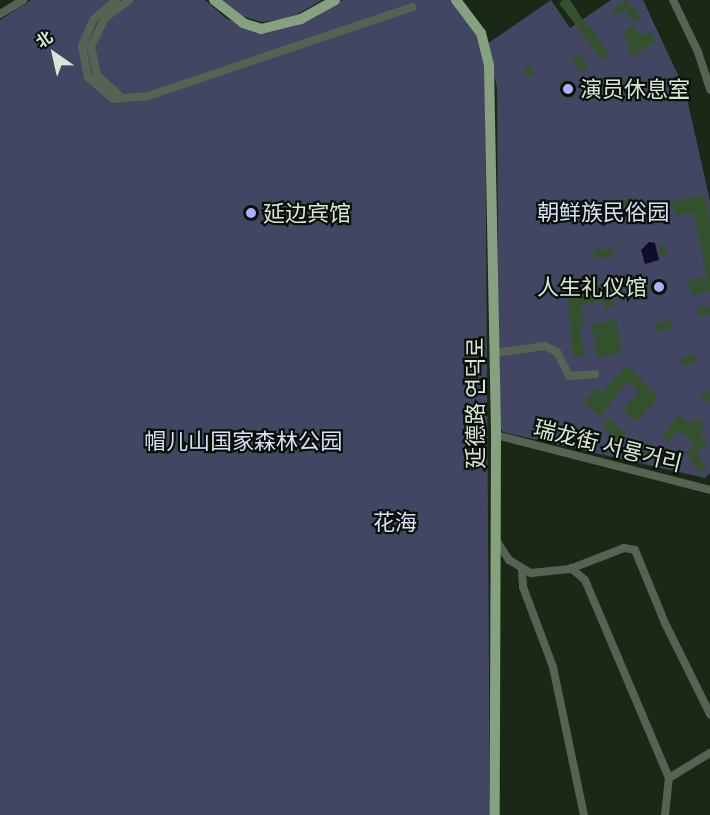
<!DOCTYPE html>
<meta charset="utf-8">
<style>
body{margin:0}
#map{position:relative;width:710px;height:815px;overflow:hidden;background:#192915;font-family:"Exo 2","Noto Sans SC","Noto Sans KR",sans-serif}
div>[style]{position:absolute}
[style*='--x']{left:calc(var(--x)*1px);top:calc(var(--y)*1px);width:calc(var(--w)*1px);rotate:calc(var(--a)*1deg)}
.green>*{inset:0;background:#434662}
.water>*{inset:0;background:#0e0c2f}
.building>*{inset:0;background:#34512e;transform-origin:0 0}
.minor>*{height:8px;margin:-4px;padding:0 4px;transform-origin:4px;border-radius:4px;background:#566353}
.major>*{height:10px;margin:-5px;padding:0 5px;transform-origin:5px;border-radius:5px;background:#86a180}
.dots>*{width:16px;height:16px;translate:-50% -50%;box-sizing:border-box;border:3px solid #091007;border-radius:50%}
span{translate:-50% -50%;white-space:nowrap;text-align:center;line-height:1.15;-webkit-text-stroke:4.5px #091007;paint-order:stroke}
.poi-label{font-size:22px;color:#dae5d8}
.left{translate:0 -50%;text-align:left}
.right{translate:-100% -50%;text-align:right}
.park-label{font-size:22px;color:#dbdffb}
.street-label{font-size:22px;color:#dae5d8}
.north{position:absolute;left:24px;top:24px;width:60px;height:60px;-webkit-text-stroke:4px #091007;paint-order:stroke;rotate:326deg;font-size:16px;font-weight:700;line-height:24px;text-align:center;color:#dae5d8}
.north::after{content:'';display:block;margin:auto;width:21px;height:27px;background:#dae5d8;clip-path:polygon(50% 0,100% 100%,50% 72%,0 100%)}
</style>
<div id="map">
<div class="green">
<div style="clip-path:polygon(31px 0,205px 0,227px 19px,271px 30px,294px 26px,343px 0,453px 0,474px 27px,485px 67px,490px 815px,0 815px,0 20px)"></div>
<div style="clip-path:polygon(218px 0,322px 0,291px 18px,262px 22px,236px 14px)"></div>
<div style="clip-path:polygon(551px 0,570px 28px,611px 0,643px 0,685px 90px,710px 201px,710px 473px,705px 478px,503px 432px,499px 426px,497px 88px,487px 44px)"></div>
</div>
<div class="water">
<div style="clip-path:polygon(649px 242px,655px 243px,659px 260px,645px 264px,641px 250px)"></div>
</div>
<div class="building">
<div style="clip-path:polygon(563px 0,570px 0,587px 26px,590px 24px,609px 55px,602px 60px,559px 3px)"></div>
<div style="clip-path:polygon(626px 0,642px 17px,634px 22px,625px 10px,615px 16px,611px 10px)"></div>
<div style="clip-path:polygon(633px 24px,642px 36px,650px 31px,656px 41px,633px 57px,626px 47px,630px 44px,622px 33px)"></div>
<div style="left:579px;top:54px;width:16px;height:9px;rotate:55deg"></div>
<div style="left:532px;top:65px;width:9px;height:9px;rotate:72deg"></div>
<div style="left:566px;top:79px;width:19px;height:9px;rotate:54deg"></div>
<div style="clip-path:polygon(704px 195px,710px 221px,710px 291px,691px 295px,688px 280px,707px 277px,697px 228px,693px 212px,675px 216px,672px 202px)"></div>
<div style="left:635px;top:198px;width:8px;height:15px;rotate:83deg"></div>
<div style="left:607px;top:207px;width:7px;height:17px;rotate:56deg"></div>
<div style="left:665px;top:245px;width:11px;height:7px;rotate:80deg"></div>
<div style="left:614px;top:250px;width:8px;height:20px;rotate:90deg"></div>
<div style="left:667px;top:281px;width:9px;height:18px;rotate:84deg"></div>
<div style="clip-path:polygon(611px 287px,614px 307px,604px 309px,602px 300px,581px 305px,584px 325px,579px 326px,585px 355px,573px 358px,568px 299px)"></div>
<div style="left:698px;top:306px;width:12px;height:9px;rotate:5deg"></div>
<div style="left:670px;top:319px;width:9px;height:16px;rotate:69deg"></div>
<div style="left:616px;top:320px;width:34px;height:25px;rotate:80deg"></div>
<div style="clip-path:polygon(695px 354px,697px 361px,683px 367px,680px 359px)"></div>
<div style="clip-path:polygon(627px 365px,657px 396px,655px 401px,636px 422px,623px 409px,639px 392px,628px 381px,600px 417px,583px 401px,596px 388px,601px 393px)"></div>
<div style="clip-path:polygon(710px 390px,710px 400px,705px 403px,700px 396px)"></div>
<div style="clip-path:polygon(679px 415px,690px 424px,696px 418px,705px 425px,699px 432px,708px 444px,696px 453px,707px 468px,700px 473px,685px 452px,695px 444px,678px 430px,668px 443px,661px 437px)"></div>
<div style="left:609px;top:418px;width:24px;height:11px;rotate:42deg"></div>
<div style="left:648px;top:448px;width:15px;height:9px;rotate:16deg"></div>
</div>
<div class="minor">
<div style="--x:116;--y:0;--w:30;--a:139"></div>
<div style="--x:93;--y:20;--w:28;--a:113"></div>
<div style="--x:82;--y:46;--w:32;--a:79"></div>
<div style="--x:88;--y:77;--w:33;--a:41"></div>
<div style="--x:113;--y:99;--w:35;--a:-5"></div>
<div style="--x:148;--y:96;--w:279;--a:-18.6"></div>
<div style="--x:673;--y:0;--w:58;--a:64.3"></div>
<div style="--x:698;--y:52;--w:40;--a:72"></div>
<div style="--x:0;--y:14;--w:27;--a:-31"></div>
<div style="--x:122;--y:98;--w:34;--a:-137"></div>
<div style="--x:97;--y:75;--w:30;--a:-102"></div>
<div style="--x:91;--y:46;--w:31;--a:-63"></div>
<div style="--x:105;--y:18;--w:30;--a:-37"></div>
<div style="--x:495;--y:353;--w:50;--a:-8"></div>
<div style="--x:545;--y:346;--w:13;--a:27"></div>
<div style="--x:557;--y:352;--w:27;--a:63"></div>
<div style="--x:569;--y:376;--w:26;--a:-4"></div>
<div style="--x:496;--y:435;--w:221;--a:14.4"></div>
<div style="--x:496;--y:540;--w:24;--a:57"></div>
<div style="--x:509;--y:560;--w:26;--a:31"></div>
<div style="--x:531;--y:573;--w:39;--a:-6"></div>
<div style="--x:570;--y:569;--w:58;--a:-21.3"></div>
<div style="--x:624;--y:548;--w:11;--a:10"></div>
<div style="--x:635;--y:550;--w:79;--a:67.7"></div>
<div style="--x:665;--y:623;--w:102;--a:63.7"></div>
<div style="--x:571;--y:568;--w:18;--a:41"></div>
<div style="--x:585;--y:580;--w:215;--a:67"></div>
<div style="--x:522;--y:571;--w:16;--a:86"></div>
<div style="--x:523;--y:587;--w:85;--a:69.4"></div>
<div style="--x:553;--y:667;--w:151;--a:78.2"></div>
<div style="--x:665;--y:815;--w:37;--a:-84"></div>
<div style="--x:669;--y:778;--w:48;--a:-31.4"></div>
</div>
<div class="major">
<div style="--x:214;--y:0;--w:37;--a:38"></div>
<div style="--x:243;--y:23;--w:19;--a:18"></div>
<div style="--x:261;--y:29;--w:41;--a:-14"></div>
<div style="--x:301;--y:19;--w:39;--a:-29"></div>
<div style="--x:456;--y:0;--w:41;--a:52.9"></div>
<div style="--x:481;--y:33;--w:34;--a:76"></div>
<div style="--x:489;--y:66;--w:369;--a:88.9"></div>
<div style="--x:496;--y:435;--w:380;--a:90.2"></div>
</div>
<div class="dots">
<div style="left:568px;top:89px;background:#aab0fb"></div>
<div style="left:251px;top:213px;background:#aab0fb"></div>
<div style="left:659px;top:287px;background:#aab0fb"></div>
</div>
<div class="poi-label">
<span class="left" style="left:580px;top:89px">演员休息室</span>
<span class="left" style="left:263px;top:213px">延边宾馆</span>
<span class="right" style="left:647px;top:287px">人生礼仪馆</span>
</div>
<div class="park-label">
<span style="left:603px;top:212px">朝鲜族民俗园</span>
<span style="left:243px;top:441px">帽儿山国家森林公园</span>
<span style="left:395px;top:522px">花海</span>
</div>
<div class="street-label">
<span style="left:475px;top:403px;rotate:-90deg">延德路 연덕로</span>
<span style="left:608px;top:445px;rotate:14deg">瑞龙街 서룡거리</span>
</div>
<div class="north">北</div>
</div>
